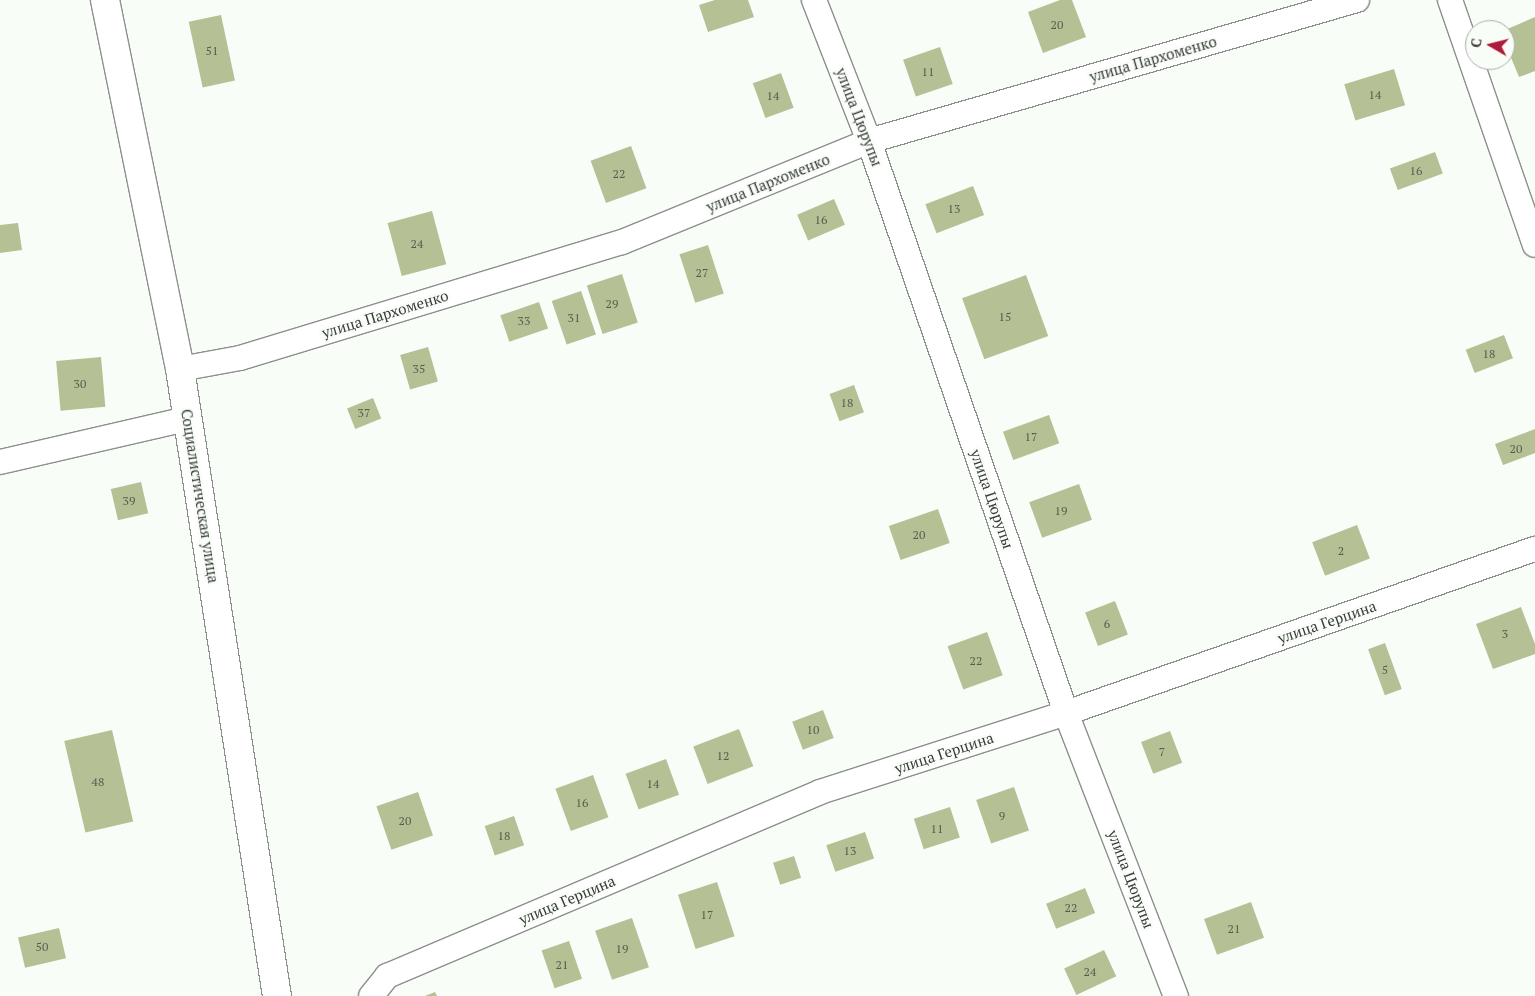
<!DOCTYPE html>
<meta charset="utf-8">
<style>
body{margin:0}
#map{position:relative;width:1535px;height:996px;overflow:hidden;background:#f8fdf8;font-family:"PT Serif",serif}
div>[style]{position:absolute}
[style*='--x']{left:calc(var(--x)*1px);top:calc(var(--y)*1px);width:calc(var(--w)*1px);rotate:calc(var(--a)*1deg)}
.building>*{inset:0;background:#b5c094;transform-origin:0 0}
.roads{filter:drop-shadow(1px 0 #8c908c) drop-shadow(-1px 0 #8c908c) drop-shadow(0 1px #8c908c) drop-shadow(0 -1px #8c908c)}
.minor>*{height:24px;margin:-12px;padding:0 12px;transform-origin:12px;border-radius:12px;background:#fff}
.tertiary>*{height:28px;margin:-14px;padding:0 14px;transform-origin:14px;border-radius:14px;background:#fff}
span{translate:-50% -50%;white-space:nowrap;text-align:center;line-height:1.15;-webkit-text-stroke:5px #f8fdf8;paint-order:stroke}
.number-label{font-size:12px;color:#585c50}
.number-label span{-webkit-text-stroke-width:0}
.street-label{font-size:15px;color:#393b39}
.north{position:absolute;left:1465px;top:20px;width:50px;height:50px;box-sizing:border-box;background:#f8fdf8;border:1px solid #acafac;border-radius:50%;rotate:278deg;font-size:14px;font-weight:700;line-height:20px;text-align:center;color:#393b39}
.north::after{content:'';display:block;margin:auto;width:18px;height:22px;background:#af1b3a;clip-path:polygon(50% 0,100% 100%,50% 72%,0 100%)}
</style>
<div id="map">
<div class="building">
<div style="clip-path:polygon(715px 0,748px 0,754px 17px,708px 32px,699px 5px)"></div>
<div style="clip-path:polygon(1060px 0,1072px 0,1086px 37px,1043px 53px,1028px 12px)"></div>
<div style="left:221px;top:15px;width:67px;height:33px;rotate:78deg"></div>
<div style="clip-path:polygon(1535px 17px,1535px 71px,1519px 77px,1505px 43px,1505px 30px)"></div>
<div style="left:940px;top:47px;width:39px;height:39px;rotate:71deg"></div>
<div style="left:1394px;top:69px;width:38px;height:52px;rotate:73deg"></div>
<div style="left:781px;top:73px;width:37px;height:30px;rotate:70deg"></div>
<div style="left:631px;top:146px;width:45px;height:43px;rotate:70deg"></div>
<div style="left:1435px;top:152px;width:23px;height:48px;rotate:70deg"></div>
<div style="left:973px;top:186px;width:31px;height:51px;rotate:69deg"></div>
<div style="left:834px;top:199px;width:28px;height:40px;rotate:67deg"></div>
<div style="left:432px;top:211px;width:55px;height:46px;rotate:75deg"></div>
<div style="clip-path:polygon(18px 223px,22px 250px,0 253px,0 225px)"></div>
<div style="left:708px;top:245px;width:51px;height:30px;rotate:72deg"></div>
<div style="left:622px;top:274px;width:51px;height:37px;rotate:72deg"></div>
<div style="left:1026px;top:275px;width:65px;height:68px;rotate:70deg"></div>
<div style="left:581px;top:291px;width:46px;height:31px;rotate:71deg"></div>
<div style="left:539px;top:302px;width:28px;height:41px;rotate:71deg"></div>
<div style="left:1504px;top:335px;width:25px;height:41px;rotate:69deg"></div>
<div style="left:428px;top:347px;width:36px;height:29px;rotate:74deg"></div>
<div style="left:101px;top:357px;width:50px;height:45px;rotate:85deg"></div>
<div style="left:854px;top:385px;width:29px;height:26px;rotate:70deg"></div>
<div style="left:373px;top:398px;width:22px;height:28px;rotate:68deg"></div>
<div style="left:1049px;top:415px;width:30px;height:49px;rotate:70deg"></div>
<div style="clip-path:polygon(1535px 429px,1535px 453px,1503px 465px,1495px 444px)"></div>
<div style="left:141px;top:482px;width:32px;height:31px;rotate:77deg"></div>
<div style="left:1079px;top:484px;width:38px;height:53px;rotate:70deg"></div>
<div style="left:938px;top:509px;width:36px;height:52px;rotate:71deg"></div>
<div style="left:1357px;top:525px;width:36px;height:48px;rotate:69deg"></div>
<div style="left:1115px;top:601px;width:36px;height:32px;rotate:69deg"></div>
<div style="clip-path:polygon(1521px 607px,1535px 644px,1535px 654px,1493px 669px,1476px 624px)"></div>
<div style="left:987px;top:632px;width:46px;height:42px;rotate:70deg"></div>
<div style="left:1385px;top:643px;width:49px;height:18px;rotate:70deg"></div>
<div style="left:823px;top:710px;width:30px;height:33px;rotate:69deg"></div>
<div style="left:739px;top:729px;width:40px;height:49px;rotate:69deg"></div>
<div style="left:112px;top:730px;width:94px;height:49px;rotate:77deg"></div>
<div style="left:1170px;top:731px;width:34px;height:31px;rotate:69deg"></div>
<div style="left:666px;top:759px;width:38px;height:43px;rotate:70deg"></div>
<div style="left:593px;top:775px;width:45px;height:40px;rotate:70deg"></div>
<div style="left:1014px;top:787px;width:46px;height:40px;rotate:71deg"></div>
<div style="left:418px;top:792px;width:46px;height:44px;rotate:71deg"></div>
<div style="left:950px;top:807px;width:32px;height:38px;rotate:72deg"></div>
<div style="left:514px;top:816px;width:31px;height:31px;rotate:71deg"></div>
<div style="left:865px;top:832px;width:28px;height:41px;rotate:71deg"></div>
<div style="left:794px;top:856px;width:23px;height:22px;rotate:72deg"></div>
<div style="left:717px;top:882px;width:57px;height:41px;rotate:72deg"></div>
<div style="left:1085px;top:888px;width:27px;height:42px;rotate:68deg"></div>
<div style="left:1251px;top:902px;width:38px;height:50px;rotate:70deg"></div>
<div style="left:632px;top:918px;width:52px;height:39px;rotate:71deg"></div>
<div style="left:59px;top:928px;width:31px;height:42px;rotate:77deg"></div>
<div style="left:569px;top:941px;width:40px;height:29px;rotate:71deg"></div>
<div style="left:1104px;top:950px;width:29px;height:44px;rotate:65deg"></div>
<div style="clip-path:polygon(435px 992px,437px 996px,425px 996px)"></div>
</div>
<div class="roads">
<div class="minor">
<div style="--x:814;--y:0;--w:151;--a:68.7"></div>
<div style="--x:869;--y:141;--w:605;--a:71"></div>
<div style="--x:1066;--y:713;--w:304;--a:68.8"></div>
<div style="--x:1450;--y:0;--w:259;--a:70.9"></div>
<div style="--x:180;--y:369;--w:61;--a:-10.4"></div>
<div style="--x:240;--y:358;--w:399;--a:-16.9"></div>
<div style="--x:622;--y:242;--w:267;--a:-22.2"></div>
<div style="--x:869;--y:141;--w:508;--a:-16.12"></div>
<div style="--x:0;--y:462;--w:191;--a:-13"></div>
<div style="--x:371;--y:996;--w:26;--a:-51"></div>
<div style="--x:387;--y:976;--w:470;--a:-23"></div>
<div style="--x:820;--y:792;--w:258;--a:-17.8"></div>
<div style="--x:1066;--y:713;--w:497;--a:-19.3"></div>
</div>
<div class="tertiary">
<div style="--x:105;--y:0;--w:377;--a:78.5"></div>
<div style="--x:180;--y:369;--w:634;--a:81.21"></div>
</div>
</div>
<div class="number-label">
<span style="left:1057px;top:25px">20</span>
<span style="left:212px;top:51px">51</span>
<span style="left:928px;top:72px">11</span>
<span style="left:1375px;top:95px">14</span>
<span style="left:773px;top:96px">14</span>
<span style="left:1416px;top:171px">16</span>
<span style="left:619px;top:174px">22</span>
<span style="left:954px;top:209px">13</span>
<span style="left:821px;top:220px">16</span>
<span style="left:417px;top:244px">24</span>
<span style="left:702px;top:273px">27</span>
<span style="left:612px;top:304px">29</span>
<span style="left:1005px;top:317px">15</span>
<span style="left:574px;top:318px">31</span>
<span style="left:524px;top:321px">33</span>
<span style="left:1489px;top:354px">18</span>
<span style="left:419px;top:369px">35</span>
<span style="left:80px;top:384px">30</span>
<span style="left:847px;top:403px">18</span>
<span style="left:364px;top:413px">37</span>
<span style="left:1031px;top:437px">17</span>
<span style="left:1516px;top:449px">20</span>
<span style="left:129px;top:501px">39</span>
<span style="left:1061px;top:511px">19</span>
<span style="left:919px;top:535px">20</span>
<span style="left:1341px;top:551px">2</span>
<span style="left:1107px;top:624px">6</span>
<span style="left:1505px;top:634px">3</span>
<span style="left:976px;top:661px">22</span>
<span style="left:1385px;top:670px">5</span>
<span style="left:813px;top:730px">10</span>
<span style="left:1162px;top:752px">7</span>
<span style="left:723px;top:756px">12</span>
<span style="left:98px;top:782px">48</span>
<span style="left:653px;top:784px">14</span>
<span style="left:582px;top:803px">16</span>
<span style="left:1002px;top:816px">9</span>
<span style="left:405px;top:821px">20</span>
<span style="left:937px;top:829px">11</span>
<span style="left:504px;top:836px">18</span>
<span style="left:850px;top:851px">13</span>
<span style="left:1071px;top:908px">22</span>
<span style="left:707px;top:915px">17</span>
<span style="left:1234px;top:929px">21</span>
<span style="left:42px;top:947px">50</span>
<span style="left:622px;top:949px">19</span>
<span style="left:562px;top:965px">21</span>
<span style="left:1090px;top:972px">24</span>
</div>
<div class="street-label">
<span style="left:1153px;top:59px;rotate:-16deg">улица Пархоменко</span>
<span style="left:859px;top:117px;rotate:69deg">улица Цюрупы</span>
<span style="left:768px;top:183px;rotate:-22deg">улица Пархоменко</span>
<span style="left:385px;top:314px;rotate:-17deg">улица Пархоменко</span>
<span style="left:200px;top:496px;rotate:81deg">Социалистическая улица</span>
<span style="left:992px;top:499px;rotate:71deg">улица Цюрупы</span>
<span style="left:1327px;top:622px;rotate:-19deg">улица Герцина</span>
<span style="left:944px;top:753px;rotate:-18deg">улица Герцина</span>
<span style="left:1131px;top:879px;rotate:69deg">улица Цюрупы</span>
<span style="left:567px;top:900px;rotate:-23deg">улица Герцина</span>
</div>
<div class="north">С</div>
</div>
